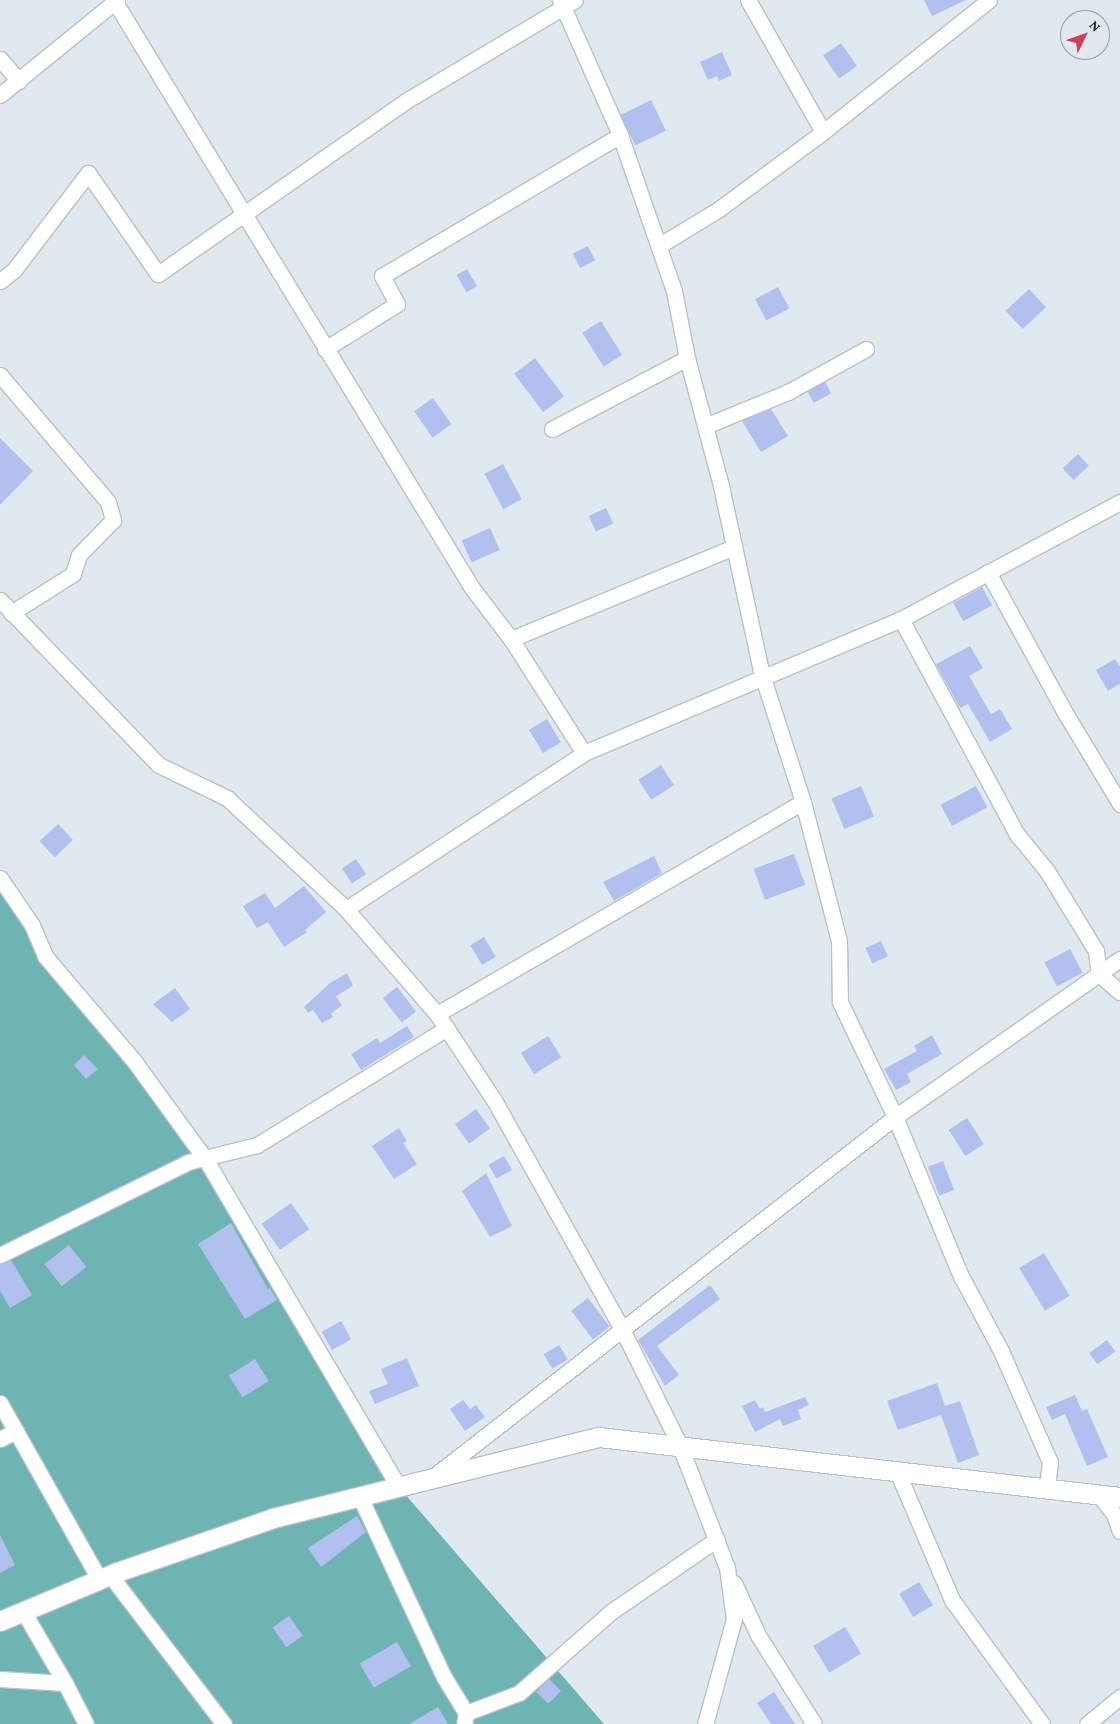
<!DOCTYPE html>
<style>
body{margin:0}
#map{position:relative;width:1120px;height:1724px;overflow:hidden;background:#e0e8f0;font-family:"Crimson Pro",serif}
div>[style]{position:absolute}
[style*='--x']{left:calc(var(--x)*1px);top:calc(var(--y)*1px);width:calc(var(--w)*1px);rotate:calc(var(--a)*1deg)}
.water>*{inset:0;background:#6eb4b2}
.building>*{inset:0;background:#b2c0f0;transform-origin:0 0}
.roads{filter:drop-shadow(1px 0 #b9c0c8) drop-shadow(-1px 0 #b9c0c8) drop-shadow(0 1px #b9c0c8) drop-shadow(0 -1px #b9c0c8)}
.minor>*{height:15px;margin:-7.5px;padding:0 7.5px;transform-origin:7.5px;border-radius:7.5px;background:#fff}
.tertiary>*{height:19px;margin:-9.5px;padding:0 9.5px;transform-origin:9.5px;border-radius:9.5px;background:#fff}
span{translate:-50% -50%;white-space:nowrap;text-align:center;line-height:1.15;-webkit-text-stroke:4px #e0e8f0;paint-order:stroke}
.north{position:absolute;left:1060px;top:10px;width:50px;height:50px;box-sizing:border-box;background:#e0e8f0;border:1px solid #969da2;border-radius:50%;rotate:48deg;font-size:14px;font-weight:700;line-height:20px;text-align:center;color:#282c2e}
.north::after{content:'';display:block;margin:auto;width:18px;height:22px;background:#cf3e52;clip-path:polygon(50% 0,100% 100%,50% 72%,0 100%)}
</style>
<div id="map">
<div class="water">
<div style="clip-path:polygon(0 878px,45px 956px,206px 1160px,398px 1486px,604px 1724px,0 1724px)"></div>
</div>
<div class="building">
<div style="clip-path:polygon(924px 0,966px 0,932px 16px)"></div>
<div style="left:841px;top:43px;width:28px;height:22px;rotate:55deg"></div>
<div style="clip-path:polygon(722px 52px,732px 75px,719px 81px,717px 76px,708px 80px,700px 62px)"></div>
<div style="left:651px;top:100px;width:34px;height:34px;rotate:64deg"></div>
<div style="left:588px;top:246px;width:16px;height:17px;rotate:63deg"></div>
<div style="left:467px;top:269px;width:20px;height:12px;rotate:60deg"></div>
<div style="left:778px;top:287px;width:24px;height:26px;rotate:62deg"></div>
<div style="left:1029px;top:289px;width:25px;height:32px;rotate:47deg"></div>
<div style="left:601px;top:321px;width:40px;height:22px;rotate:58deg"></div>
<div style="left:535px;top:358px;width:48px;height:26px;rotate:53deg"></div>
<div style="left:825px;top:382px;width:13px;height:20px;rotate:61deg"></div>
<div style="left:433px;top:398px;width:32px;height:23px;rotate:55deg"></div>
<div style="clip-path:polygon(771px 409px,788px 436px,761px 452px,742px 421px)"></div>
<div style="clip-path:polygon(0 438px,33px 471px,0 505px)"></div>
<div style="left:1078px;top:454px;width:16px;height:21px;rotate:47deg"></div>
<div style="left:503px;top:464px;width:40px;height:21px;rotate:62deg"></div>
<div style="left:606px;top:508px;width:17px;height:19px;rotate:65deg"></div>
<div style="left:490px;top:528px;width:24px;height:31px;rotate:66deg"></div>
<div style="left:982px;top:587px;width:21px;height:33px;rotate:61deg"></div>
<div style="clip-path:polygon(970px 646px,983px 668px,969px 676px,991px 714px,1000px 709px,1012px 729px,990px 742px,968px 704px,960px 708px,936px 664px)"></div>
<div style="clip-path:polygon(1115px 659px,1120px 667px,1120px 684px,1108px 691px,1096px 670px)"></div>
<div style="left:547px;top:719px;width:27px;height:21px;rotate:59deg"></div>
<div style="left:661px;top:765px;width:24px;height:27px;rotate:57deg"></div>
<div style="left:861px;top:786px;width:33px;height:32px;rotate:67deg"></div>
<div style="left:976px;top:786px;width:24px;height:40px;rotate:62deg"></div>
<div style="left:58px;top:824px;width:22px;height:25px;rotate:47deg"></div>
<div style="left:794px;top:854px;width:33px;height:43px;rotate:70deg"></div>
<div style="clip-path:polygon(654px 856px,662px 873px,614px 901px,603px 882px)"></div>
<div style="left:356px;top:859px;width:18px;height:17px;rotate:56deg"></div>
<div style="clip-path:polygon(304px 886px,326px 912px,305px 930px,307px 932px,284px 947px,268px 922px,257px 928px,243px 906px,265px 893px,275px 908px)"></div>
<div style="left:484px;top:937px;width:23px;height:16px;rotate:59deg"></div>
<div style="left:881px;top:941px;width:17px;height:17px;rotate:66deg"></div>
<div style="left:1070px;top:949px;width:27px;height:29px;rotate:62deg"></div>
<div style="clip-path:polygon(347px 973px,353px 986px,336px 996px,342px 1005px,331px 1014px,333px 1017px,322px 1023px,313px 1010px,308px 1013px,304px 1007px,330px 983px)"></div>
<div style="left:397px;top:987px;width:31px;height:18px;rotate:52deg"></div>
<div style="clip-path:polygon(175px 988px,190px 1009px,172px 1022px,153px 1004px)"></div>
<div style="clip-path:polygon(407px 1026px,414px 1037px,361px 1070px,351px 1054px,377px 1038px,380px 1043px)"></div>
<div style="clip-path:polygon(932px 1035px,942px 1054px,907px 1074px,911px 1082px,896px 1090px,884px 1069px,917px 1051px,914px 1046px)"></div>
<div style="left:548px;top:1036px;width:25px;height:32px;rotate:58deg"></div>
<div style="clip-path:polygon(84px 1055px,98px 1069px,86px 1079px,74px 1065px)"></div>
<div style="left:476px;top:1109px;width:24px;height:26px;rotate:54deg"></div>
<div style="left:967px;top:1118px;width:31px;height:22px;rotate:57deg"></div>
<div style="clip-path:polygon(399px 1128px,407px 1141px,403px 1143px,417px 1164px,394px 1179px,372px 1146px)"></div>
<div style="left:504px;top:1156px;width:16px;height:18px;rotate:60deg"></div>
<div style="left:943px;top:1161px;width:31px;height:16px;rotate:69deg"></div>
<div style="clip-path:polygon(486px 1173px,512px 1226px,490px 1237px,462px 1191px)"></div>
<div style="left:291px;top:1203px;width:32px;height:36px;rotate:55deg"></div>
<div style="clip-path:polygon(231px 1223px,268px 1289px,270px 1288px,277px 1300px,245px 1319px,198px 1244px)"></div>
<div style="left:69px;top:1245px;width:28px;height:31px;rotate:52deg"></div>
<div style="left:1044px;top:1253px;width:50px;height:29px;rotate:59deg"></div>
<div style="clip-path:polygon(11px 1260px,32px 1295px,10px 1308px,0 1291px,0 1264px)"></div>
<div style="clip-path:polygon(710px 1285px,720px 1299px,657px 1346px,679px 1375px,665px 1386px,638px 1340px)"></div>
<div style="left:588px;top:1298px;width:36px;height:21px;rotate:53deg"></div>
<div style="left:341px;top:1321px;width:21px;height:22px;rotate:61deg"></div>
<div style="left:1107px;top:1340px;width:14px;height:22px;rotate:54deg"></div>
<div style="left:559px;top:1345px;width:17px;height:18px;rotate:59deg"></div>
<div style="clip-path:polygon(407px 1358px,419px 1386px,375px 1404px,369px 1391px,388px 1384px,381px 1369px)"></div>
<div style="left:255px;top:1359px;width:26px;height:31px;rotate:58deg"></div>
<div style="clip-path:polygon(937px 1383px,945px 1406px,960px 1401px,979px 1455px,958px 1463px,941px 1415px,898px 1430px,887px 1401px)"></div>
<div style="clip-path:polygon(1075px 1395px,1082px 1411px,1087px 1409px,1108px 1457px,1087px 1466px,1065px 1414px,1052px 1420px,1046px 1407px)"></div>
<div style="clip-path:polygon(805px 1397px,809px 1405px,798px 1410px,801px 1419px,783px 1426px,780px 1419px,755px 1432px,742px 1406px,755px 1400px,760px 1409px,763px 1407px,765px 1412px)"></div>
<div style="clip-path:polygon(463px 1400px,470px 1409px,476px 1405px,485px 1417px,465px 1431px,450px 1409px)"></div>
<div style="clip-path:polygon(357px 1516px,366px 1532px,321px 1567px,308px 1548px)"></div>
<div style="clip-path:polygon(0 1535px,15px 1565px,0 1573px)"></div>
<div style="left:919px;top:1582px;width:27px;height:23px;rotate:59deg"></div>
<div style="left:289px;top:1616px;width:24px;height:20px;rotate:55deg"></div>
<div style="left:845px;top:1627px;width:31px;height:37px;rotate:59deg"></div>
<div style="left:397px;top:1642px;width:28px;height:43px;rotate:60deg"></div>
<div style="left:549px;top:1679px;width:17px;height:18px;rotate:45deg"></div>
<div style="clip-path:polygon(774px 1692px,795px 1724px,771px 1724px,757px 1703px)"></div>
<div style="clip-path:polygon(438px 1707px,448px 1724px,409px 1724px)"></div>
</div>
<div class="roads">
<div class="minor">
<div style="--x:560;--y:0;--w:148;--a:66"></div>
<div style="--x:620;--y:135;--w:165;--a:70.9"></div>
<div style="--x:674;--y:291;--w:68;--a:79"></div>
<div style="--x:687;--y:358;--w:132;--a:75.1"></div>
<div style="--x:721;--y:486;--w:193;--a:77.8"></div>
<div style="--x:762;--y:675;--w:133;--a:72.1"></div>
<div style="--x:803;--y:802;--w:144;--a:75.5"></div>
<div style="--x:839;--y:941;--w:61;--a:89.1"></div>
<div style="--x:840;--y:1002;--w:127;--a:64.4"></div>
<div style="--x:895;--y:1117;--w:172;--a:67.5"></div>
<div style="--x:961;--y:1276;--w:85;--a:61.9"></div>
<div style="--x:1001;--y:1351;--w:121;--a:66.2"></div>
<div style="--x:1050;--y:1462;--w:26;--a:97"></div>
<div style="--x:748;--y:0;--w:152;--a:60.4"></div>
<div style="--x:115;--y:2;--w:686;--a:58.65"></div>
<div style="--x:472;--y:588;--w:64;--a:52.6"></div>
<div style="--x:511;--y:639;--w:135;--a:57.4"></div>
<div style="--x:0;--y:59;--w:29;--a:49"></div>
<div style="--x:0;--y:95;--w:151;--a:-39.1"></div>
<div style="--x:660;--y:245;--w:69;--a:-31.4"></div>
<div style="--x:719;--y:209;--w:129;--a:-36.5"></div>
<div style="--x:823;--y:132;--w:212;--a:-38.5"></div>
<div style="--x:0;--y:281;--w:18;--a:-38"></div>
<div style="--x:14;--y:270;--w:122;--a:-52.7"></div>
<div style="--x:88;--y:173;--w:123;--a:55.3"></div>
<div style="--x:158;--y:274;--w:306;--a:-34.9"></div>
<div style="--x:409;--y:99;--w:193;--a:-30.8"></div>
<div style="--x:325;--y:349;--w:85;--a:-32"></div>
<div style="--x:397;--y:304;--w:32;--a:-118"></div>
<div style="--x:382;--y:276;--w:277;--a:-30.6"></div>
<div style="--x:0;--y:375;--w:167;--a:49.6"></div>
<div style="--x:108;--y:502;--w:19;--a:74"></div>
<div style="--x:113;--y:520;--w:49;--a:134.2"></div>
<div style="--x:79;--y:555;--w:20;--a:108"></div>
<div style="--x:73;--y:574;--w:73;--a:147.8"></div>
<div style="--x:705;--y:426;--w:90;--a:-22.3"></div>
<div style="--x:788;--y:392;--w:89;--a:-28.9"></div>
<div style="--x:552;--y:429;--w:153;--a:-27.7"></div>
<div style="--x:988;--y:572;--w:164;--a:61.3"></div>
<div style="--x:1067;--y:716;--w:103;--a:58.9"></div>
<div style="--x:0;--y:600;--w:229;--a:46.1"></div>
<div style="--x:159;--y:765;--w:76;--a:25.9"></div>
<div style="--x:227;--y:798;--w:163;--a:43"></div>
<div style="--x:346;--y:909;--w:139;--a:49.1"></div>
<div style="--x:437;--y:1014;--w:103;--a:56.5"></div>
<div style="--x:494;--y:1100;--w:265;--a:60.8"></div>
<div style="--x:623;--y:1331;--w:128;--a:63.6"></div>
<div style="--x:680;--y:1446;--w:131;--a:68.9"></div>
<div style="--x:727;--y:1568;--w:51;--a:82.2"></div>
<div style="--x:734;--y:1619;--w:109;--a:105.4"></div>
<div style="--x:901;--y:619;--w:243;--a:61.7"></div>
<div style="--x:1016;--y:833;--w:49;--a:50.8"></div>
<div style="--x:1047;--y:871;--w:94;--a:58.5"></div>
<div style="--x:1096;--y:951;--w:23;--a:83"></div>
<div style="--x:1099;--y:974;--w:28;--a:41"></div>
<div style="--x:511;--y:639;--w:241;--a:-22.4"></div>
<div style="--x:0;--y:878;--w:57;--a:55.8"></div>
<div style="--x:32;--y:925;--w:34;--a:67"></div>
<div style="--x:45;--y:956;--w:138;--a:49.7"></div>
<div style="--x:134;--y:1061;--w:122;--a:54"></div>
<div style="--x:206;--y:1160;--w:378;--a:59.5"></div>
<div style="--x:346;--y:909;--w:285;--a:-33.2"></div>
<div style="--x:584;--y:753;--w:344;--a:-22.9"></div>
<div style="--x:901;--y:619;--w:248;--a:-28.1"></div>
<div style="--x:437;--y:1014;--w:423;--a:-30.1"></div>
<div style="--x:0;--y:1255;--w:210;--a:-26.3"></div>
<div style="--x:188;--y:1162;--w:71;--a:-13.8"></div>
<div style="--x:257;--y:1145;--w:223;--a:-31.6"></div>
<div style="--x:0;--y:1403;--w:202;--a:60.6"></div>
<div style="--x:0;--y:1439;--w:18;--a:-27"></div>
<div style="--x:897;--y:1471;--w:140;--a:66.9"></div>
<div style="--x:952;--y:1600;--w:153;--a:54"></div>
<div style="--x:434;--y:1476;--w:584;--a:-37.91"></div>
<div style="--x:895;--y:1117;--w:275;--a:-35.1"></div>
<div style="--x:1098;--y:1494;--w:26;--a:51"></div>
<div style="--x:1114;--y:1514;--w:18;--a:71"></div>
<div style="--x:359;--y:1495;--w:201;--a:65"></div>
<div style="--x:444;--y:1677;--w:42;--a:58.6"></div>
<div style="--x:466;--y:1713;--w:11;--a:100"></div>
<div style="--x:110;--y:1575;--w:188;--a:52.6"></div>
<div style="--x:734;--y:1583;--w:57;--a:65.2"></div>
<div style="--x:758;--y:1635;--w:105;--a:57.8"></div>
<div style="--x:23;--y:1611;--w:83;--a:59.7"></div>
<div style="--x:0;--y:1679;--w:65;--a:3.5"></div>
<div style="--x:65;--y:1683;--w:46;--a:62.9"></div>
<div style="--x:466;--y:1713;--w:57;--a:-20.7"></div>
<div style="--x:519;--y:1693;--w:124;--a:-41.4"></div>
<div style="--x:612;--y:1611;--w:127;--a:-34.4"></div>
<div style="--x:1087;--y:1724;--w:43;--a:-39.3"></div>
</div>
<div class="tertiary">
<div style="--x:0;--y:1621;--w:127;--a:-22.7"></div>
<div style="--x:117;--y:1572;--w:165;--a:-19.1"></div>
<div style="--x:273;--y:1518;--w:336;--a:-14"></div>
<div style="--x:599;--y:1437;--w:524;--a:6.57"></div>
</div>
</div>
<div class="north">N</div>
</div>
